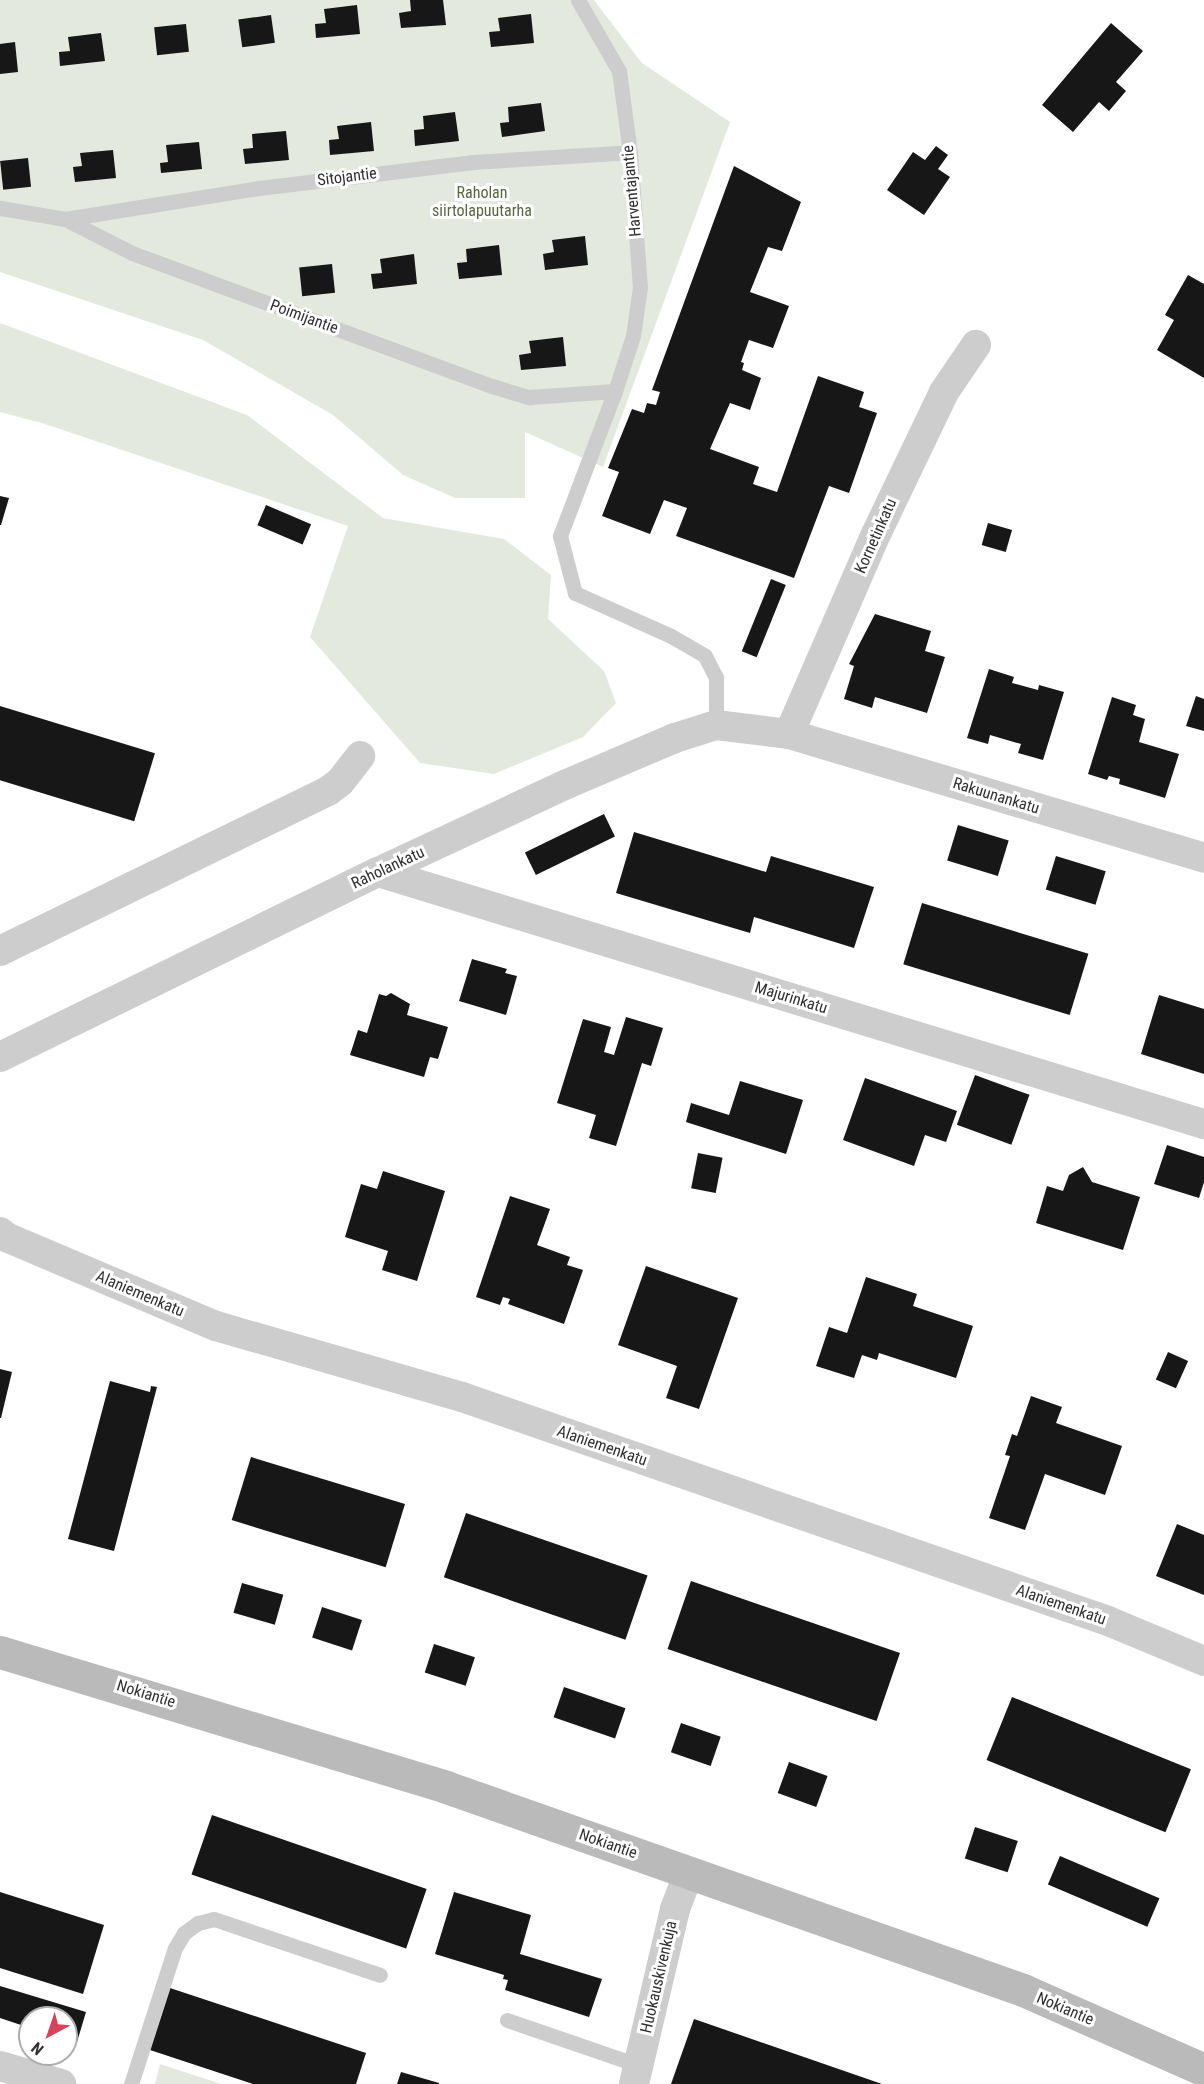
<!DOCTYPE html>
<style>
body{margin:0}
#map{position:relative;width:1204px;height:2084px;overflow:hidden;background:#fff;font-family:"Roboto Condensed",sans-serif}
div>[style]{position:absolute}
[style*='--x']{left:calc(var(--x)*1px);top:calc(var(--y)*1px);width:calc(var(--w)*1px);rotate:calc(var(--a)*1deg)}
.green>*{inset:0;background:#e4e9dd}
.building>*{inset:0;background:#171717;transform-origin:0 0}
.service>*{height:15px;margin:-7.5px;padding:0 7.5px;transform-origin:7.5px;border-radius:7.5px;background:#cdcdcd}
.minor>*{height:30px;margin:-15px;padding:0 15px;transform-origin:15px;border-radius:15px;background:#cdcdcd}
.secondary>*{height:33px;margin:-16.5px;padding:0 16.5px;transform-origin:16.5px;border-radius:16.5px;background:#bababa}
span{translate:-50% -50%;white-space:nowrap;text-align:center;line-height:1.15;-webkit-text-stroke:6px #fff;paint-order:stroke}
.street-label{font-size:16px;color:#303030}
.park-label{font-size:16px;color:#576841}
.north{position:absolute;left:18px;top:2006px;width:60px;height:60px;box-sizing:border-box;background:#fff;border:2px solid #acacac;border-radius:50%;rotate:220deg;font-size:16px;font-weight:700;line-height:24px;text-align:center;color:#303030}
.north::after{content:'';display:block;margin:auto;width:21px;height:27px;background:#d6435b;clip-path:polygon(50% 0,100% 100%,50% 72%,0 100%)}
</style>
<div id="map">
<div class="green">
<div style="clip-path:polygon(0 0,594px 0,642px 63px,730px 122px,603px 467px,525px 432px,525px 498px,455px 498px,403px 475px,333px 415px,203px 340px,0 272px)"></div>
<div style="clip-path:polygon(0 323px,247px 415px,383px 518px,504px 539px,551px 575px,548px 619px,604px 671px,616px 703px,583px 737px,494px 774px,420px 763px,310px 637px,348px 526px,42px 423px,0 412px)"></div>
<div style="clip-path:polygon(160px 2064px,221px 2084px,155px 2084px)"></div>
</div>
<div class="building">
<div style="clip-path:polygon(410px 0,443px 0,446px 25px,401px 28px,399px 13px,411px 11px)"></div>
<div style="clip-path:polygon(357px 5px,360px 34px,316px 38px,315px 24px,326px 23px,324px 9px)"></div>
<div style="clip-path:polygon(531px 14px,534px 43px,491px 47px,489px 32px,500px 31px,498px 18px)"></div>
<div style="left:271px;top:15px;width:28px;height:33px;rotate:82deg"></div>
<div style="clip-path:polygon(1111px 23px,1143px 51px,1116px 82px,1126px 91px,1109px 111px,1099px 102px,1073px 132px,1042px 105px)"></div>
<div style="left:186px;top:24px;width:28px;height:32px;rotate:84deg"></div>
<div style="clip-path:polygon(101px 33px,105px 61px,60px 66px,59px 52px,70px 51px,68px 37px)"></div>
<div style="clip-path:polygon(15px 42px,18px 72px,0 74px,0 44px)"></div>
<div style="clip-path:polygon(541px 103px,545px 131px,502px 137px,500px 123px,509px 122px,508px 107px)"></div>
<div style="clip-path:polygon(455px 112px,459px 141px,415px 146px,414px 130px,424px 129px,423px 116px)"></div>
<div style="clip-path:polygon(371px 122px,374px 151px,330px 155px,329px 140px,339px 139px,337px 126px)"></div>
<div style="clip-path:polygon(286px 131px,289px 160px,245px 164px,243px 149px,253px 148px,252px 134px)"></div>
<div style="clip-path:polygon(199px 142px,202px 169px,161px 173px,160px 163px,168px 162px,166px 145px)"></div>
<div style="clip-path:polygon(936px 146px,948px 155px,938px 169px,950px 177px,924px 215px,887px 190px,913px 152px,925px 160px)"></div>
<div style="clip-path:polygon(113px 150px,116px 178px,75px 182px,73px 167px,82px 166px,80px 153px)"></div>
<div style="left:28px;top:158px;width:29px;height:28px;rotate:84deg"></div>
<div style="clip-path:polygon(734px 166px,801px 202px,782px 251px,768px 247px,750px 292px,789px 306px,773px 348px,749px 340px,741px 362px,744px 363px,742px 370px,761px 378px,750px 410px,730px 403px,710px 449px,759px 467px,753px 484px,777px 492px,818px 376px,864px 392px,859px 407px,877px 413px,849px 493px,829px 486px,794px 578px,676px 536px,687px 508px,664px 500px,650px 534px,602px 516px,619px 472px,608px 468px,632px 409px,644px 413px,647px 403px,656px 405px,660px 392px,652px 390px)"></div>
<div style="clip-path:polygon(585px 236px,588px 265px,545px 270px,543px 254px,554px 252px,552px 240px)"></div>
<div style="clip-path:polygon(499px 245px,502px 275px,459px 279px,457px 263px,467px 262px,466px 249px)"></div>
<div style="clip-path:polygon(414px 254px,417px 284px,373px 289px,371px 274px,382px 273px,380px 259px)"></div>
<div style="left:332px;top:264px;width:29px;height:33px;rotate:84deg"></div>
<div style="clip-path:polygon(1188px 275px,1204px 284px,1204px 378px,1157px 350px,1174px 320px,1165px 315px)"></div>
<div style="clip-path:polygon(563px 337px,566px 366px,521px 370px,519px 355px,531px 353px,529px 341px)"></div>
<div style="clip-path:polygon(0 496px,9px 498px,1px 525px,0 525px)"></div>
<div style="left:266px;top:505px;width:49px;height:22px;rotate:23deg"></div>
<div style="left:988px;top:523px;width:25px;height:23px;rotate:16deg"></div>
<div style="left:771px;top:579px;width:16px;height:78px;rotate:22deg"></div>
<div style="clip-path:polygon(875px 614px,931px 631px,925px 651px,945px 657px,927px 713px,875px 697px,872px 708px,844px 699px,854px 666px,849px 664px)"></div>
<div style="clip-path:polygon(989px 669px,1014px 677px,1012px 683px,1038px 690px,1039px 685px,1064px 692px,1043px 760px,1018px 753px,1021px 744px,990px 735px,988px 744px,967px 738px)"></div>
<div style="clip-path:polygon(1196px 696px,1204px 699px,1204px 731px,1186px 726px)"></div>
<div style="clip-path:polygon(1112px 697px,1136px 705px,1133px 715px,1145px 719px,1139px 742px,1179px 754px,1165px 798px,1119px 784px,1120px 779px,1109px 776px,1107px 780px,1088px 774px)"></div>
<div style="left:0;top:706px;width:162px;height:71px;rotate:17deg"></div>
<div style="left:604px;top:814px;width:25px;height:88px;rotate:64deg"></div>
<div style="left:958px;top:825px;width:53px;height:37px;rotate:17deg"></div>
<div style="clip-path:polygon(634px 832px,766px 872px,771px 856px,874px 887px,854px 948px,754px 917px,750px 933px,616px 893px)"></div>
<div style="left:1056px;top:856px;width:52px;height:35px;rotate:17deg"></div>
<div style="left:922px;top:903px;width:174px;height:64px;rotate:17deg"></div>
<div style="clip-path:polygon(472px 959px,507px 969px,505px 973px,517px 976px,506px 1015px,459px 1001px)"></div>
<div style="clip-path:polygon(391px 993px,410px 1004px,407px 1015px,448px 1027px,438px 1059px,430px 1057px,424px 1077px,350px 1055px,358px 1030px,367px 1033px,379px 994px,386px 996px)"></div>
<div style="clip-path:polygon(1159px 995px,1204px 1009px,1204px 1074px,1141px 1054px)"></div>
<div style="clip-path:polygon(626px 1017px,663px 1028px,651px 1066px,642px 1063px,616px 1146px,589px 1138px,596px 1115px,557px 1103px,583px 1019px,611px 1027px,604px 1052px,614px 1055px)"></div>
<div style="left:975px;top:1075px;width:58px;height:53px;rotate:20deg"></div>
<div style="clip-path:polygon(865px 1078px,957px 1111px,946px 1142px,925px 1135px,914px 1166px,843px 1140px)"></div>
<div style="clip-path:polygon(740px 1081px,803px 1100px,786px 1154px,686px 1122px,691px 1103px,729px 1115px)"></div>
<div style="clip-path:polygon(1167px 1145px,1204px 1157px,1204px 1182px,1199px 1198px,1154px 1184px)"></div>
<div style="left:698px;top:1153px;width:25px;height:36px;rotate:11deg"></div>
<div style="clip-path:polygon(1083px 1167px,1092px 1182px,1140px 1197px,1123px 1250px,1036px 1223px,1047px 1186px,1063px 1191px,1069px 1175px)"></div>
<div style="clip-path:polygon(383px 1171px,445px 1191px,417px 1281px,382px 1270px,388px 1251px,345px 1237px,361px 1184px,377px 1189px)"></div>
<div style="clip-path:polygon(510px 1196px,550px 1209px,537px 1245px,570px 1257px,567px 1265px,583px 1270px,564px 1324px,508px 1304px,510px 1299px,503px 1297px,500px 1305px,476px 1297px)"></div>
<div style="clip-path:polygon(646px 1266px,738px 1298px,699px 1409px,666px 1398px,677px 1366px,618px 1345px)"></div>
<div style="clip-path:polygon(866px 1277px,917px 1294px,913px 1306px,973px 1326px,956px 1378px,879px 1353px,877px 1360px,862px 1355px,854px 1378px,816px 1366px,829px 1327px,847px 1333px)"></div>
<div style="left:1168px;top:1352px;width:22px;height:30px;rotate:24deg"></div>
<div style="clip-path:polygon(0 1369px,12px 1372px,1px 1418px,0 1418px)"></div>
<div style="clip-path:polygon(110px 1381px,150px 1392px,151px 1386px,157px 1387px,114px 1551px,68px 1539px)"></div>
<div style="clip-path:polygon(1031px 1396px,1062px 1407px,1056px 1423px,1122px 1446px,1105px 1495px,1045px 1474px,1025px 1530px,989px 1518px,1010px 1456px,1005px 1455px,1012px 1434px,1017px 1436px)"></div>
<div style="left:251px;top:1457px;width:161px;height:66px;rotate:17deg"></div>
<div style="left:466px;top:1513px;width:192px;height:68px;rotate:19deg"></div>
<div style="clip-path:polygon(1177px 1524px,1204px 1535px,1204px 1595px,1156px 1576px)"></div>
<div style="left:691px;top:1581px;width:221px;height:72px;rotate:19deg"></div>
<div style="left:242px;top:1583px;width:43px;height:31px;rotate:16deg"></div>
<div style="left:322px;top:1607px;width:42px;height:32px;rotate:18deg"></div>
<div style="left:434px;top:1644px;width:43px;height:30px;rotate:18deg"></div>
<div style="left:564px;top:1687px;width:65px;height:32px;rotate:19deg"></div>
<div style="left:1012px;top:1697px;width:193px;height:68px;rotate:22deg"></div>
<div style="left:681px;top:1723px;width:42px;height:31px;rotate:19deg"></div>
<div style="left:789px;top:1762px;width:41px;height:33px;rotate:20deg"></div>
<div style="left:212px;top:1815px;width:227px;height:63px;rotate:19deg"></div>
<div style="left:975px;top:1827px;width:45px;height:33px;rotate:18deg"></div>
<div style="left:1060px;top:1856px;width:108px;height:31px;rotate:23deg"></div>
<div style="clip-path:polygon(0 1892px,104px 1925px,83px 1994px,0 1968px)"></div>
<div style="clip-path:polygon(454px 1892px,531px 1915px,520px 1954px,602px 1979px,589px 2017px,505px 1990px,508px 1980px,503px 1979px,504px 1975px,435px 1954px)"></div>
<div style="clip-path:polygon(0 1986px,86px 2012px,77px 2042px,66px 2039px,66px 2018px,30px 2018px,30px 2028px,0 2018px)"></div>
<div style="clip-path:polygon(170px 1988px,366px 2053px,356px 2084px,253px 2084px,150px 2050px)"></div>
<div style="clip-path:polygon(694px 2019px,882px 2084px,671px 2084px)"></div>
<div style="clip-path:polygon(401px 2072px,439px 2083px,439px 2084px,397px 2084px)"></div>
</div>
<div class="service">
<div style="--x:578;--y:0;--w:82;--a:60"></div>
<div style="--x:619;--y:71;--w:82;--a:82.3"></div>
<div style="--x:630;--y:152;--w:135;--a:85.8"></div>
<div style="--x:640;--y:287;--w:49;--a:98.1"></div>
<div style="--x:633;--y:336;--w:58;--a:108.1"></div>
<div style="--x:615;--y:391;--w:155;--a:110.8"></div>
<div style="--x:560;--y:536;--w:59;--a:75.3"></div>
<div style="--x:575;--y:593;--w:105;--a:24.1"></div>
<div style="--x:671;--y:636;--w:39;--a:30"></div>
<div style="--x:705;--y:656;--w:25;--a:63"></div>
<div style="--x:716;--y:678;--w:47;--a:90"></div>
<div style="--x:0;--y:208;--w:66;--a:9.6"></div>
<div style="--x:65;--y:219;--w:75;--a:26.9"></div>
<div style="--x:132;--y:253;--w:384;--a:20.3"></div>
<div style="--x:492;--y:386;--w:39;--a:17"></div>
<div style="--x:529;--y:397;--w:86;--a:-4"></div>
<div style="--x:65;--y:219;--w:196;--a:-9.1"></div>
<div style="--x:259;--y:188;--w:216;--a:-6.9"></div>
<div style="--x:473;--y:162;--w:157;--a:-3.6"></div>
<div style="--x:507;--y:2020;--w:139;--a:19"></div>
<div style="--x:131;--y:2084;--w:143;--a:-72.1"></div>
<div style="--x:175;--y:1948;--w:17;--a:-59"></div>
<div style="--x:184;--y:1933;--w:17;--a:-36"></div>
<div style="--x:198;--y:1923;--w:16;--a:-14"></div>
<div style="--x:214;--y:1919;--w:175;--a:18.6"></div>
</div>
<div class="minor">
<div style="--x:789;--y:734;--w:218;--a:-66.5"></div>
<div style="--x:876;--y:534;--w:157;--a:-64.4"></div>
<div style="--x:944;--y:392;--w:57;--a:-55.8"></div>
<div style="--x:378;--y:872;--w:864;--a:16.97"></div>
<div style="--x:0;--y:951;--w:365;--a:-26"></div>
<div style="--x:328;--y:791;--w:15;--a:-37"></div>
<div style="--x:340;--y:782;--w:33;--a:-52"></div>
<div style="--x:0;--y:1057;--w:421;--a:-26.1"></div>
<div style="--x:378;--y:872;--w:208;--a:-25"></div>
<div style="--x:567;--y:784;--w:117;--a:-23.1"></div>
<div style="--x:675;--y:738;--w:43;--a:-17.6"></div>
<div style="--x:716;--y:725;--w:74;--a:7"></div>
<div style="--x:789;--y:734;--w:433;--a:16.6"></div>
<div style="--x:0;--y:1232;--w:8;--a:40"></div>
<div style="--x:6;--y:1237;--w:228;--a:23"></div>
<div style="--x:216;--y:1326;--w:256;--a:16.1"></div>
<div style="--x:462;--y:1397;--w:684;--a:19.12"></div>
<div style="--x:1108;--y:1621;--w:104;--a:22.6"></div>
<div style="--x:0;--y:2066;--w:64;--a:16.4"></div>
<div style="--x:634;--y:2084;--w:180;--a:-76.8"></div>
<div style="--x:675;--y:1909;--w:40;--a:-69"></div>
</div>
<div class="secondary">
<div style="--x:0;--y:1652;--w:466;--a:16.8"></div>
<div style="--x:446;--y:1787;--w:612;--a:19.38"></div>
<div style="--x:1023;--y:1990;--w:198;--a:23.8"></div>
</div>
<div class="street-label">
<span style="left:347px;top:177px;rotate:-7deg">Sitojantie</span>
<span style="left:632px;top:191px;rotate:-95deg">Harventajantie</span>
<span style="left:304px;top:317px;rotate:20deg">Poimijantie</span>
<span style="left:876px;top:536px;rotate:-66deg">Kornetinkatu</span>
<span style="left:996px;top:796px;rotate:17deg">Rakuunankatu</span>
<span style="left:388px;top:868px;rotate:-25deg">Raholankatu</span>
<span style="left:791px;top:998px;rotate:17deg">Majurinkatu</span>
<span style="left:140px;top:1294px;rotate:23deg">Alaniemenkatu</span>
<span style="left:602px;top:1446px;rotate:19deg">Alaniemenkatu</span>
<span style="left:1061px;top:1605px;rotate:19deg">Alaniemenkatu</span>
<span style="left:146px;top:1694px;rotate:17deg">Nokiantie</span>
<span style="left:608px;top:1844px;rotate:19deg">Nokiantie</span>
<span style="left:659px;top:1977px;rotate:-77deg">Huokauskivenkuja</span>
<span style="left:1065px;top:2009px;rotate:23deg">Nokiantie</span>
</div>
<div class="park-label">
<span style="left:482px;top:202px">Raholan<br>siirtolapuutarha</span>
</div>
<div class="north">N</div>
</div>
